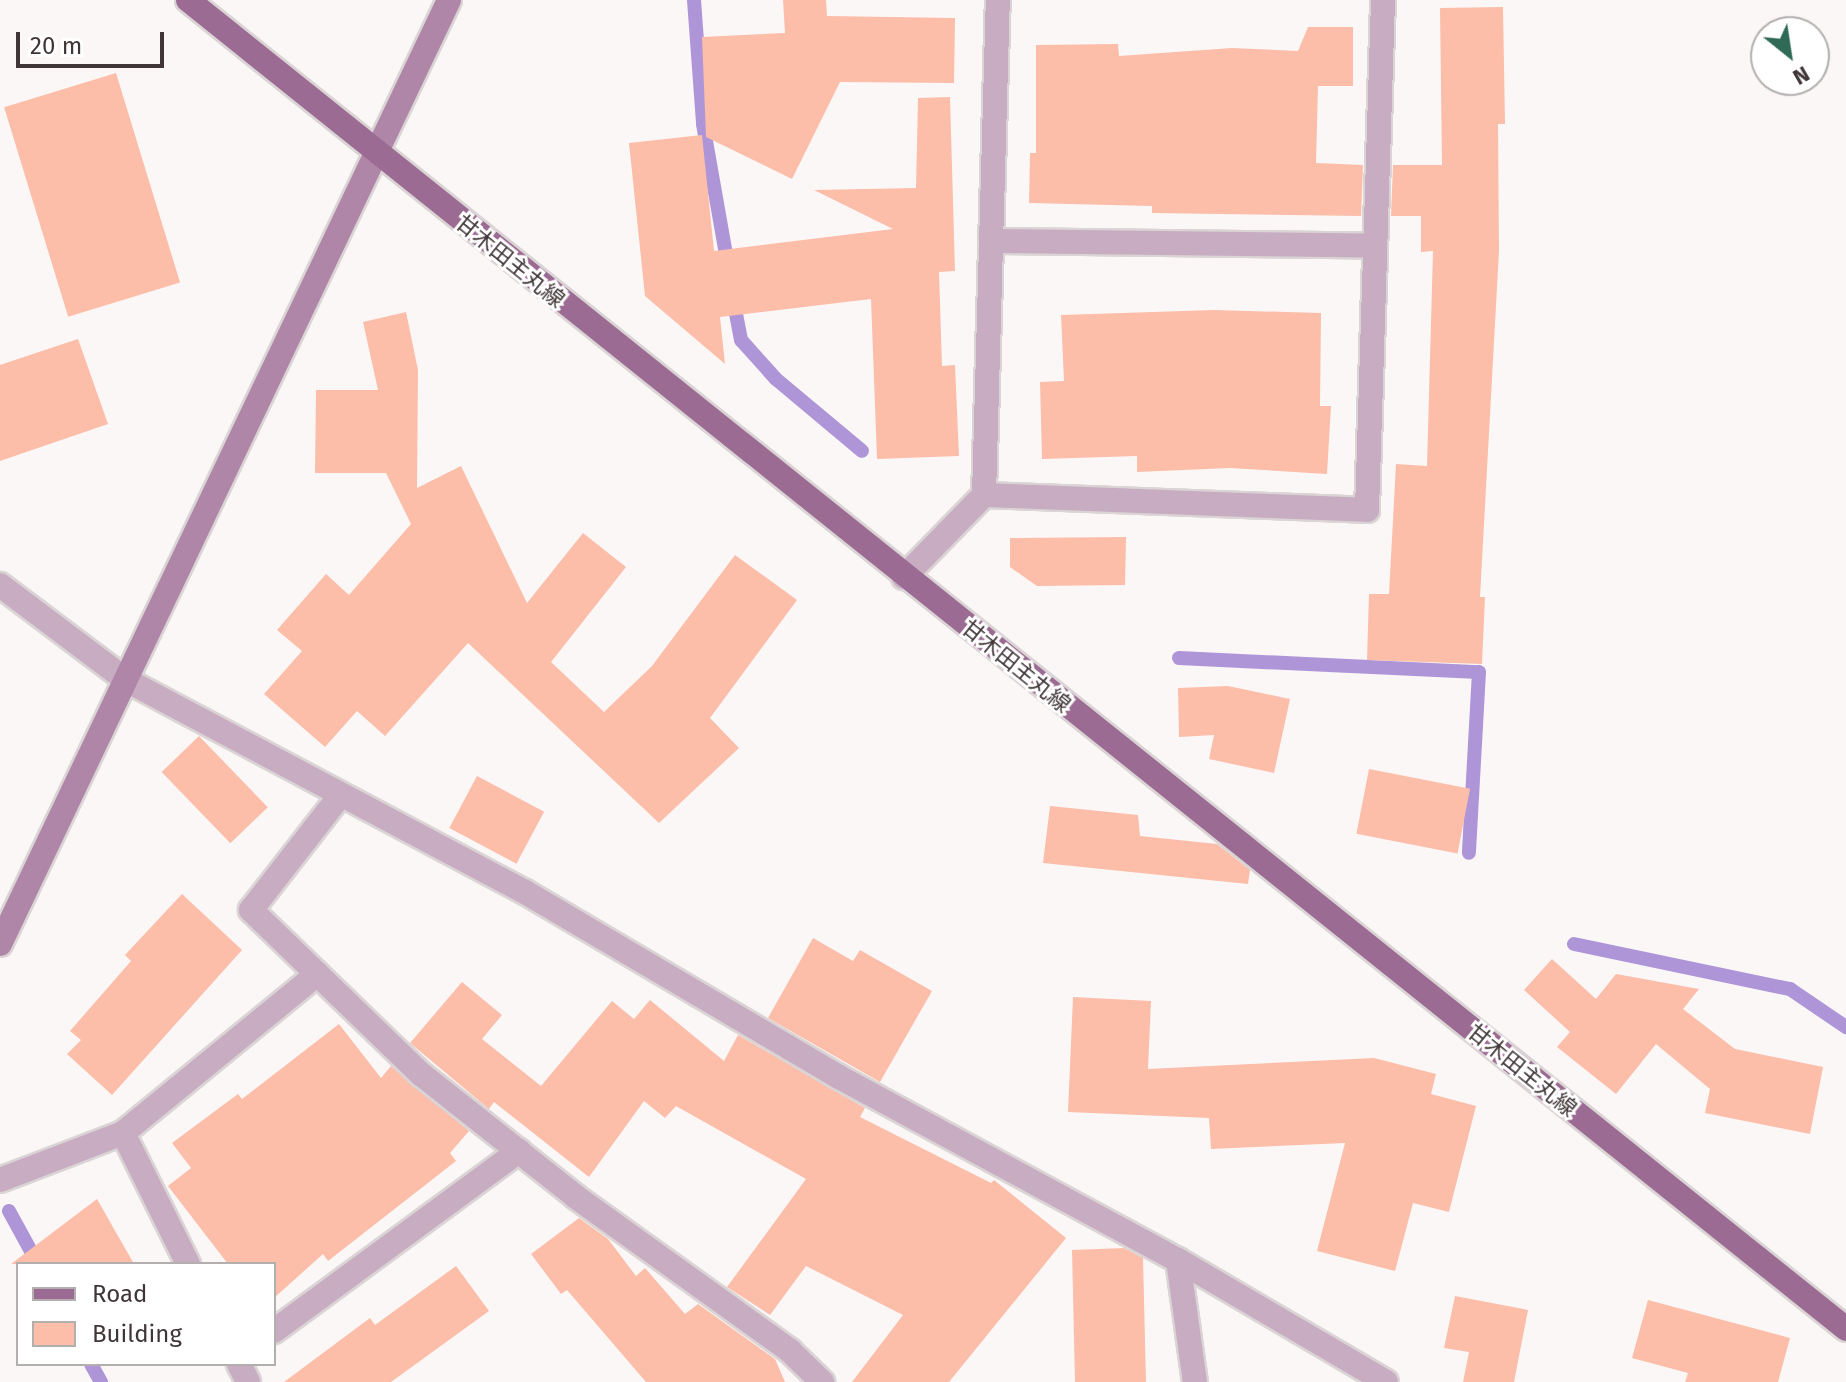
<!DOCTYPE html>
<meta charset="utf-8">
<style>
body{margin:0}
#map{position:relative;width:1846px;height:1382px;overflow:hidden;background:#fcf7f7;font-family:"Fira Sans","Noto Sans JP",sans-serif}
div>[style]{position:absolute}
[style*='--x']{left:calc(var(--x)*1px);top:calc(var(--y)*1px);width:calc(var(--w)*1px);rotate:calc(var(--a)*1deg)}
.stream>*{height:14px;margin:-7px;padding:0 7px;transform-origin:7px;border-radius:7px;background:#ae95d8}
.building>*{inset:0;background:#fcbda9;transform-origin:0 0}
.roads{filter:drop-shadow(2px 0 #dad4d5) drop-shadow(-2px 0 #dad4d5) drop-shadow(0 2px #dad4d5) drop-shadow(0 -2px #dad4d5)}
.street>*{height:24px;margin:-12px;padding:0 12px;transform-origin:12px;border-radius:12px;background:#c8acc2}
.secondary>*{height:24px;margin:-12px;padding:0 12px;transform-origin:12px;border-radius:12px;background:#af86a7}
.primary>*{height:24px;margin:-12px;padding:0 12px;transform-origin:12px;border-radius:12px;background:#9c6b93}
span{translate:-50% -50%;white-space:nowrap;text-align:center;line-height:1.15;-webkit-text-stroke:6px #fff;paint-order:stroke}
.street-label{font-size:22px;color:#403638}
.legend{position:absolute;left:16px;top:1262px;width:260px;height:104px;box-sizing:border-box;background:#fff;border:2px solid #b3afaf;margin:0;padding:10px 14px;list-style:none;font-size:24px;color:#403638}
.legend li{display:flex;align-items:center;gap:16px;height:40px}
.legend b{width:40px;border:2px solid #b3afaf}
.north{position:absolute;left:1750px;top:16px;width:80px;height:80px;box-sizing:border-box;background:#fff;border:2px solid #b3afaf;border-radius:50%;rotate:150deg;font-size:22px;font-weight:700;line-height:32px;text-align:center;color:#403638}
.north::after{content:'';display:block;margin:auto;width:28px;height:36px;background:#2e6a55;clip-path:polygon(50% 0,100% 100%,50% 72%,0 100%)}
.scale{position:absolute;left:16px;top:32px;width:148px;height:36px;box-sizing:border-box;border:4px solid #403638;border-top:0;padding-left:10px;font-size:24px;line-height:28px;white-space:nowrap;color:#403638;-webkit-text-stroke:6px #fff;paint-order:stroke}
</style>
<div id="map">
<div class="stream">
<div style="--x:694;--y:0;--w:124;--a:85.8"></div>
<div style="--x:703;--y:124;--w:144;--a:80"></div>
<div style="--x:733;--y:298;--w:43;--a:79.2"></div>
<div style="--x:741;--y:340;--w:52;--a:48.1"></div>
<div style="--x:776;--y:379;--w:112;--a:39.9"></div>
<div style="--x:1179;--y:658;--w:300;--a:2.7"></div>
<div style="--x:1479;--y:672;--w:181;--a:93.2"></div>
<div style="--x:1574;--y:944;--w:221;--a:11.8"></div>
<div style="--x:1790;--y:989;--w:68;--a:34.2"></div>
<div style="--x:9;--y:1211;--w:60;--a:61.3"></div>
<div style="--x:91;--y:1364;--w:21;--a:61"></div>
</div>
<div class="building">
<div style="clip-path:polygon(783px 0,826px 0,827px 16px,955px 18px,954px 83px,840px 82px,792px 179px,706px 137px,702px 37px,785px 33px)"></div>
<div style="clip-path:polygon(1503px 7px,1505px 124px,1498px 124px,1499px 251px,1480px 597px,1485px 597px,1482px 664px,1367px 660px,1369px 594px,1389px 594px,1396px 464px,1427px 466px,1433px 251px,1421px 252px,1421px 216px,1391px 216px,1393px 165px,1442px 165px,1440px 8px)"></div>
<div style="clip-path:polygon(1308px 27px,1353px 27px,1353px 86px,1318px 86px,1316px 163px,1363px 165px,1361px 216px,1152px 213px,1152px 206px,1029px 203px,1030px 153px,1036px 153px,1036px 45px,1118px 44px,1119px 56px,1232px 48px,1298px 51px)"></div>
<div style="left:116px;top:73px;width:219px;height:117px;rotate:73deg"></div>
<div style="clip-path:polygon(950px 97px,955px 271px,939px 272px,942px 366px,955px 365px,959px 456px,877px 459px,871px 299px,720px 317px,725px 364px,645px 296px,629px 143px,702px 135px,714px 251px,893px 229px,814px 190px,916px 188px,918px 98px)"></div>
<div style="clip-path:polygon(1214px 310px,1321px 313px,1320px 406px,1331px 406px,1327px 474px,1230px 468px,1137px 472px,1137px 456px,1042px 459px,1040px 382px,1064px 381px,1061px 315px)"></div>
<div style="clip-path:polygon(406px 312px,418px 370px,417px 488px,461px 466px,527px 603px,583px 533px,626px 567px,551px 662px,604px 712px,652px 666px,735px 555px,797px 600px,710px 718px,739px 748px,659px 823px,468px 643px,385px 736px,357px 711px,325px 747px,264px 694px,302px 651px,277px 630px,326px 574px,349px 595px,411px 524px,386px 473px,315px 473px,316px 390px,378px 390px,363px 322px)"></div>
<div style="clip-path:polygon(78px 339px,108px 424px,0 461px,0 365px)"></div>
<div style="clip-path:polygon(1126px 537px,1125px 585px,1037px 586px,1010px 567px,1010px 538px)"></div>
<div style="clip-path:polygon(1228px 686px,1290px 699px,1274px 773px,1209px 759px,1214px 735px,1179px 737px,1178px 688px)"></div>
<div style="left:199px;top:736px;width:99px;height:52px;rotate:46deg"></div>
<div style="left:1369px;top:769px;width:103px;height:66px;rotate:11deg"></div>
<div style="left:477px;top:776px;width:76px;height:59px;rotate:28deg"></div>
<div style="clip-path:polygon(1050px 806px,1138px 815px,1140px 836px,1217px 844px,1250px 870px,1248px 884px,1043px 863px)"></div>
<div style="clip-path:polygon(182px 894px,242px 950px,112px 1095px,67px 1054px,81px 1040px,70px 1031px,131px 961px,125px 955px)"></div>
<div style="clip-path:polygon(813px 938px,853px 961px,860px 950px,932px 991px,880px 1082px,768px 1018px)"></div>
<div style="clip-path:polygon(1552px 959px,1596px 999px,1616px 974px,1699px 989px,1683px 1009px,1735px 1049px,1823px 1067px,1810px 1134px,1705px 1113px,1710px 1089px,1656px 1044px,1616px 1094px,1557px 1047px,1570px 1032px,1524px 990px)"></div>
<div style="clip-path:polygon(462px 982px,502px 1015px,482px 1039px,541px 1086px,612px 1001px,634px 1019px,650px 1000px,724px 1061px,738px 1035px,865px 1108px,860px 1117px,991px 1183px,994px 1180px,1066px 1238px,949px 1382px,852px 1382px,903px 1315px,806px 1266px,770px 1315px,727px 1287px,806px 1179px,676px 1106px,665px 1118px,644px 1101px,589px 1177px,494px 1102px,489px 1109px,410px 1043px)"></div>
<div style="clip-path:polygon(1073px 997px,1151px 1001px,1148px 1069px,1374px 1058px,1436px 1074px,1431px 1094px,1476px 1106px,1449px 1212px,1413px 1203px,1395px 1271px,1317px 1251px,1345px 1143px,1211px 1149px,1209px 1118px,1068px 1112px)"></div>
<div style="clip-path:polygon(339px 1024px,381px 1078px,391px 1066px,469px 1131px,450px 1153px,456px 1161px,328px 1261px,323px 1254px,274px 1298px,274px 1264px,228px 1264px,168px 1186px,191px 1168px,172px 1143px,238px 1094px,242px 1099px)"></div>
<div style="clip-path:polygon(97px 1199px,134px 1264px,11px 1264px)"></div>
<div style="clip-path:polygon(579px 1218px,608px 1239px,636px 1276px,645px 1268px,685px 1314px,698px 1304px,775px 1359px,785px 1382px,646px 1382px,567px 1290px,561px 1294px,531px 1254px)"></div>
<div style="clip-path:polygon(1124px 1248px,1143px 1258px,1146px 1382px,1075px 1382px,1072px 1250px)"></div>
<div style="clip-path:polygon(456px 1266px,489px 1311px,391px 1382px,284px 1382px,370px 1318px,375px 1325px)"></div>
<div style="clip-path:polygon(1455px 1296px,1528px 1310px,1514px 1382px,1463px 1382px,1469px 1352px,1444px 1348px)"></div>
<div style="clip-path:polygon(1648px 1300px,1790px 1338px,1778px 1382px,1685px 1382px,1688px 1373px,1632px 1358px)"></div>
</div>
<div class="roads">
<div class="street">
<div style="--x:991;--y:241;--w:384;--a:0.7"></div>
<div style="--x:984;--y:495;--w:383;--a:2.2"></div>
<div style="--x:1367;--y:510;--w:510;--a:-88.2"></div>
<div style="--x:904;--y:577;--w:115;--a:-45.7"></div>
<div style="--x:984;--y:495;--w:495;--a:-88.4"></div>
<div style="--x:0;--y:585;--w:158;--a:37"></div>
<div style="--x:126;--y:680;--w:452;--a:28"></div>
<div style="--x:525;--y:892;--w:364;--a:30.5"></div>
<div style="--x:839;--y:1077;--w:385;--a:28.4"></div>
<div style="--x:1178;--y:1260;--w:241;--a:30.4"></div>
<div style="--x:339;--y:797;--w:143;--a:127.9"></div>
<div style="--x:251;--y:910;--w:236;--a:44"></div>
<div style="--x:421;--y:1074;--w:198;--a:38.4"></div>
<div style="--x:576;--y:1197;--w:264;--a:35.7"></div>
<div style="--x:790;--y:1351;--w:45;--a:44.1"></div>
<div style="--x:123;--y:1133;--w:146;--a:63.6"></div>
<div style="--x:0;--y:1180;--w:132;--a:-20.9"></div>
<div style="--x:123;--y:1133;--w:251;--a:-39.3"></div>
<div style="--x:1178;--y:1260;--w:123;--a:82.1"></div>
<div style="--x:274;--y:1331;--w:304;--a:-36.3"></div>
<div style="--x:239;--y:1364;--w:20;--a:63"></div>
</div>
<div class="secondary">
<div style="--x:0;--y:944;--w:1045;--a:-64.56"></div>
</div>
<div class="primary">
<div style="--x:188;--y:0;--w:2125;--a:38.71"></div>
</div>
</div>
<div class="street-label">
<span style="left:510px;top:261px;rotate:39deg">甘木田主丸線</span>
<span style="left:1016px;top:666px;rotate:39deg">甘木田主丸線</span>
<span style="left:1522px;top:1070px;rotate:39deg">甘木田主丸線</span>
</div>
<ul class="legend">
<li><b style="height:10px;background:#9c6b93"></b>Road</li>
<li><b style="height:22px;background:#fcbda9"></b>Building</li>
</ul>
<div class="north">N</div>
<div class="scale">20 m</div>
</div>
